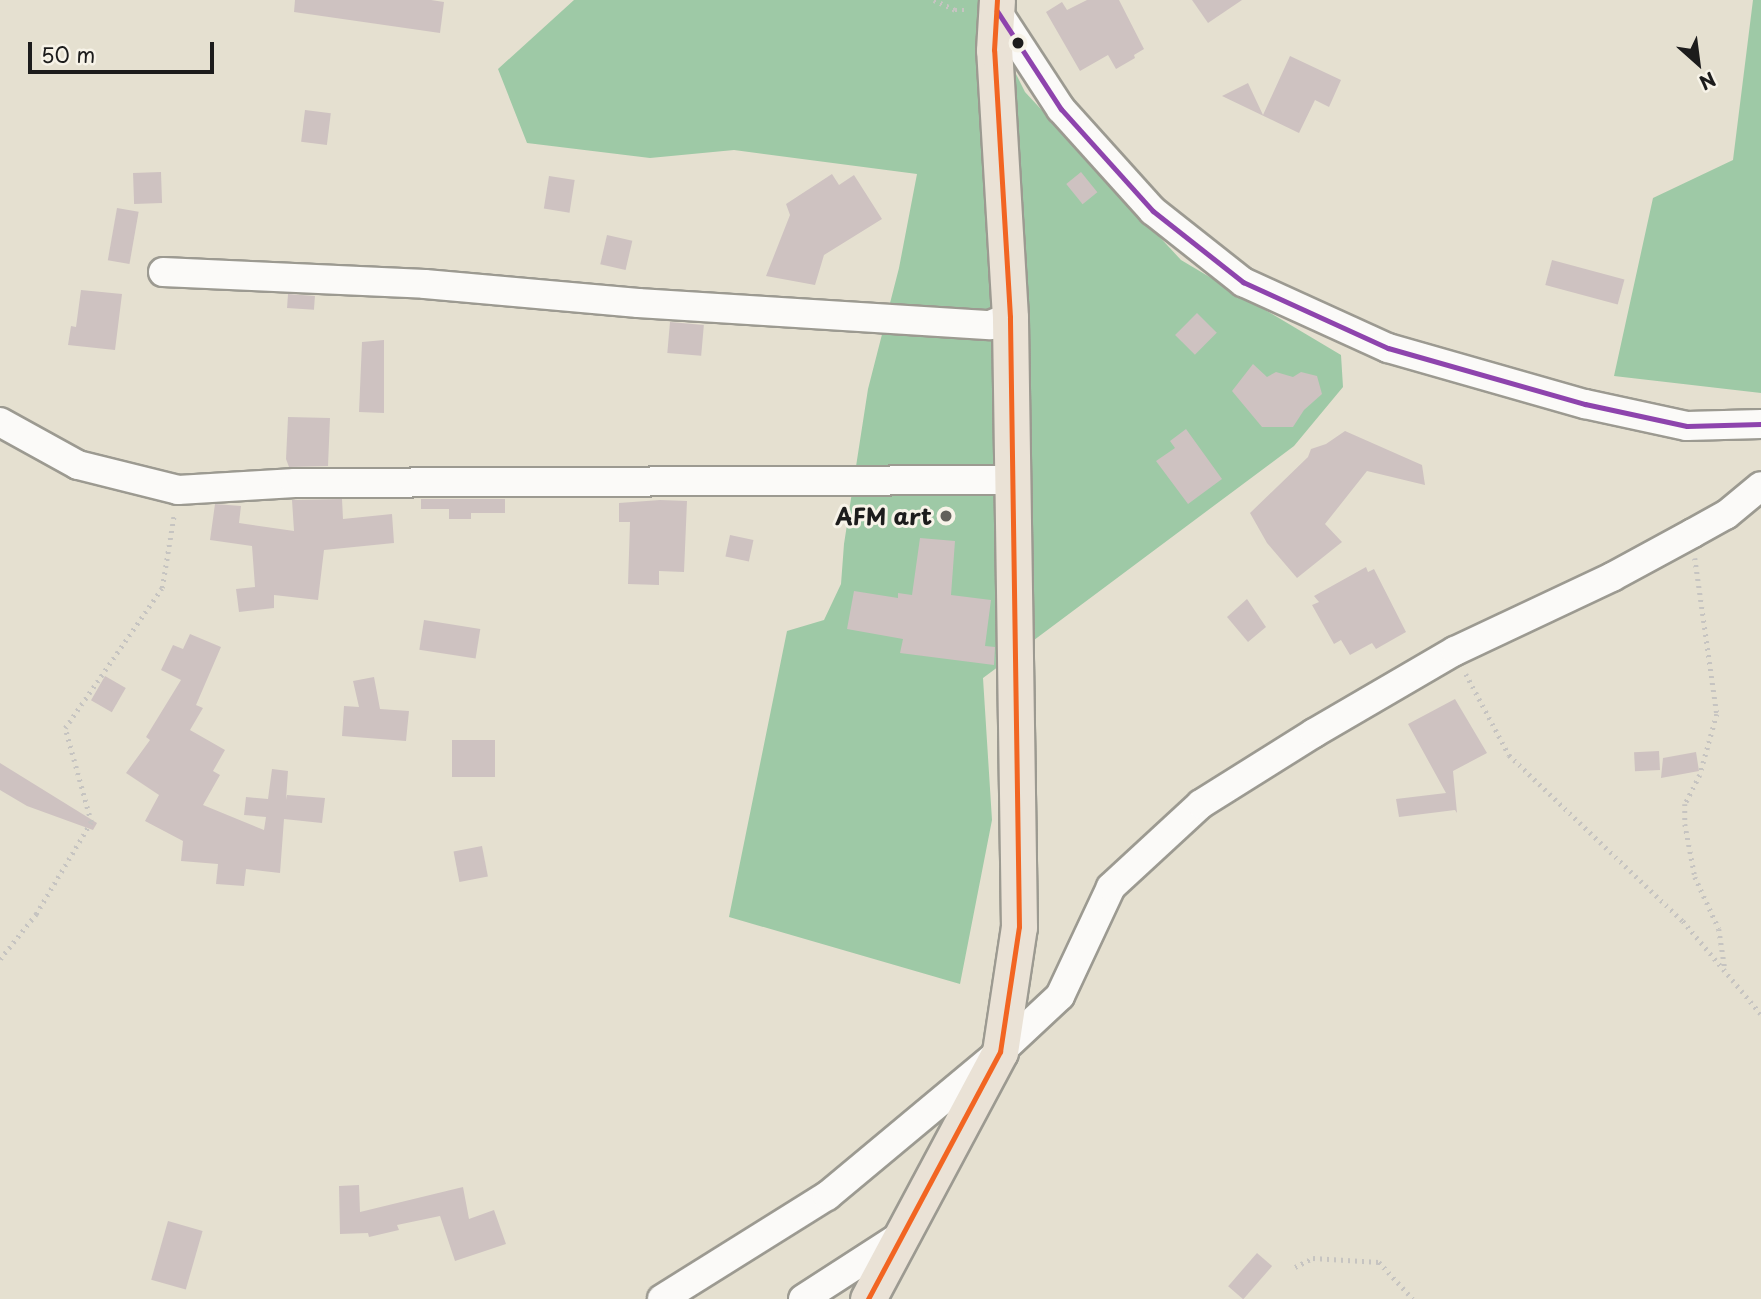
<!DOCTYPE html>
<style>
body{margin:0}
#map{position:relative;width:1761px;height:1299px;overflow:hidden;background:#e5e0d0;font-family:"Playpen Sans",sans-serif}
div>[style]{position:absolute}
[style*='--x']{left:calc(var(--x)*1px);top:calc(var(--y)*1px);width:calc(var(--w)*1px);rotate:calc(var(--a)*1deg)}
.forest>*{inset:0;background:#9ec9a6}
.building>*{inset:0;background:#cec2c1;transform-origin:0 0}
.path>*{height:4.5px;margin-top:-2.25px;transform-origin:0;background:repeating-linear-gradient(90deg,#c6c4c1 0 2px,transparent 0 7px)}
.roads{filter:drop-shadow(2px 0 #9c9a91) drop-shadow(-2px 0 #9c9a91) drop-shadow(0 2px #9c9a91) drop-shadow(0 -2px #9c9a91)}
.minor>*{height:28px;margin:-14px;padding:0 14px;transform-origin:14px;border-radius:14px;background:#fbfaf8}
.major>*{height:35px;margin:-17.5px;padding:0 17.5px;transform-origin:17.5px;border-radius:17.5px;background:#eae2d6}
.bus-1>*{height:5px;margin:-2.5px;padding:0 2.5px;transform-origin:2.5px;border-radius:2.5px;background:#8e44ad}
.bus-2>*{height:5px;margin:-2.5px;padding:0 2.5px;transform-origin:2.5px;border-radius:2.5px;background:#f26522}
.dots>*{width:19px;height:19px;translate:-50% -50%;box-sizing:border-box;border:4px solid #f7f3e8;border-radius:50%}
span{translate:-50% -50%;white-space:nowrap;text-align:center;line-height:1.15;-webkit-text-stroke:6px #f7f3e8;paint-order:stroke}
.poi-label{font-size:23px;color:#1c1c1c;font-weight:700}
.right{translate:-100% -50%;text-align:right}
.north{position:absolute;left:1663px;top:28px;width:70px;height:70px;-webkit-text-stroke:5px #f7f3e8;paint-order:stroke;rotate:152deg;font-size:19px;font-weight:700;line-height:28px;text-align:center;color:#1c1c1c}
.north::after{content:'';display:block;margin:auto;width:24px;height:32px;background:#1c1c1c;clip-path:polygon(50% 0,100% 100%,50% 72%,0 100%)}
.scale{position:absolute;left:28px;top:42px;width:186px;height:32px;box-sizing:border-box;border:4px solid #1c1c1c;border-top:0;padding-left:9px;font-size:21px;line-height:24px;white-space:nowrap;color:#1c1c1c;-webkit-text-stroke:5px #f7f3e8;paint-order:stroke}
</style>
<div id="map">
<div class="forest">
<div style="clip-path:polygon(574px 0,979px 0,1025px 92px,1181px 260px,1341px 355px,1343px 387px,1294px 446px,983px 678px,992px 820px,960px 984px,729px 917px,787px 631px,824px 620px,841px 584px,844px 544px,868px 389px,899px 268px,917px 174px,734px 150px,650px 158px,527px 143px,498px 69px)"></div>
<div style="clip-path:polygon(1753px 0,1761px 0,1761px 393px,1614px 376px,1653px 198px,1733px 160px)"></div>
</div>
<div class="building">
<div style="clip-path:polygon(295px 0,431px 0,444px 2px,440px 33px,294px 12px)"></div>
<div style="clip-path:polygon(1087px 0,1119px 0,1144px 49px,1134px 55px,1135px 58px,1116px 69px,1108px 55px,1080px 71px,1046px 12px,1062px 2px,1067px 10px)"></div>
<div style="clip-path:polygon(1192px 0,1242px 0,1208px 23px)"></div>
<div style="clip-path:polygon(1290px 56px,1341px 80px,1329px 107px,1315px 100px,1299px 133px,1222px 96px,1248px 83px,1263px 115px)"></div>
<div style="left:305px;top:110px;width:26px;height:32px;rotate:7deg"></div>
<div style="left:161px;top:172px;width:31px;height:28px;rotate:88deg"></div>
<div style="left:1081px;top:172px;width:26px;height:19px;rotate:51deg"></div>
<div style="clip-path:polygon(832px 174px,839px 185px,854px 175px,882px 219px,824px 255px,815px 285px,766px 276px,790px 215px,786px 204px)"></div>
<div style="left:549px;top:176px;width:26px;height:33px;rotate:9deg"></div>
<div style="left:117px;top:208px;width:22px;height:53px;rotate:10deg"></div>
<div style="left:607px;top:235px;width:26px;height:30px;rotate:13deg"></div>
<div style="left:1552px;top:260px;width:75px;height:26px;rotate:15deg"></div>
<div style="clip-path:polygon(81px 290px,122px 294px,115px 350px,68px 345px,71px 326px,76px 327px)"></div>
<div style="left:288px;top:294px;width:27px;height:14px;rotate:4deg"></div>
<div style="left:1197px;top:313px;width:28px;height:31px;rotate:45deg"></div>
<div style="left:670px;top:322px;width:34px;height:31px;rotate:5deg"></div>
<div style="clip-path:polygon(384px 340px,384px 413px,359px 412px,362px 342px)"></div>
<div style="clip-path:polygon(1253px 364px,1267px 377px,1276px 372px,1293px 377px,1301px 372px,1317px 376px,1322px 394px,1304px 410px,1293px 427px,1262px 427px,1232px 391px)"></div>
<div style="clip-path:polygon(288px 417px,330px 418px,328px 466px,289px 467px,286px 459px)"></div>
<div style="clip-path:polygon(1186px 429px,1222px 479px,1188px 504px,1156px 461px,1175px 448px,1170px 441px)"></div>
<div style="clip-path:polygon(1345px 431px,1422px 465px,1425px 485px,1367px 471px,1325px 524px,1342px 542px,1297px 578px,1267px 543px,1250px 513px,1308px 457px,1311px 449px,1326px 444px)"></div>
<div style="clip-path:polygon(342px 499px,343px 519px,392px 514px,394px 543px,324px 550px,318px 600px,274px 595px,274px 608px,239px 612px,236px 589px,255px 587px,252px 546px,210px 540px,215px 504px,241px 506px,239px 523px,294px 531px,292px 500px)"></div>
<div style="clip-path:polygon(421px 499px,505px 499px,505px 513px,471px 513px,471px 519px,449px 519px,449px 509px,421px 509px)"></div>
<div style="clip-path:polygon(660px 500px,687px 501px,684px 572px,659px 571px,659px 585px,628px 584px,630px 522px,619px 522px,619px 503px)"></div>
<div style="left:730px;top:535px;width:24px;height:22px;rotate:12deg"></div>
<div style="clip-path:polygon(920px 538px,955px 541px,951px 595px,991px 600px,985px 646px,995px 647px,994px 665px,900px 653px,903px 639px,847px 629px,854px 591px,898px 598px,898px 593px,912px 595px)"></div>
<div style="clip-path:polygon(1366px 567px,1368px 572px,1374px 569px,1406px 632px,1376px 649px,1372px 643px,1350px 655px,1341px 640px,1334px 644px,1312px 605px,1319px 602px,1314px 596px)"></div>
<div style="clip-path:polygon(1247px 599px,1266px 627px,1248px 642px,1227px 617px)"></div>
<div style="left:424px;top:620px;width:57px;height:30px;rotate:9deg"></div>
<div style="clip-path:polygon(190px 634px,221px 647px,196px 705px,203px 708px,190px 730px,225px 750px,213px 771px,220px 775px,203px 805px,264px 830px,266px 817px,244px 815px,246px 797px,268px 799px,272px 769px,288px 771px,286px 800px,287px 795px,325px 798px,322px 823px,284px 819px,280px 873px,246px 869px,244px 886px,216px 884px,218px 864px,181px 861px,183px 841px,145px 821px,159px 795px,126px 773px,150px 740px,146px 737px,181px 680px,161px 670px,173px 645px,183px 649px)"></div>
<div style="left:105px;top:676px;width:24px;height:28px;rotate:30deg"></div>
<div style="clip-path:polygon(374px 677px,380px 709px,409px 711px,406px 741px,342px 736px,344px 706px,359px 707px,353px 681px)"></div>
<div style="clip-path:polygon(1455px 699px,1487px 753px,1453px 771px,1457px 813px,1455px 810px,1399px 817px,1396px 799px,1446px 793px,1408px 724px)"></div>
<div style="left:452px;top:740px;width:43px;height:37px"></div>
<div style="left:1659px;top:751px;width:19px;height:25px;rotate:87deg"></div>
<div style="clip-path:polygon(1696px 752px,1699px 771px,1661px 778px,1663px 758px)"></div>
<div style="clip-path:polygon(0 763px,97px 823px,93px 830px,27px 806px,0 790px)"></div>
<div style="left:482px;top:846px;width:31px;height:29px;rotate:79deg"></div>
<div style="clip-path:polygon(359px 1185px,360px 1212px,463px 1187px,469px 1219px,494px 1210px,506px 1244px,455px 1261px,440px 1216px,397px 1225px,399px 1230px,369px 1237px,368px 1233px,340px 1234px,339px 1186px)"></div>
<div style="left:168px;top:1221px;width:36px;height:61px;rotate:16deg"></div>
<div style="left:1257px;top:1253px;width:20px;height:44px;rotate:41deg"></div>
</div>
<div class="path">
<div style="--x:934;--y:0;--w:23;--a:25"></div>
<div style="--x:955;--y:10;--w:13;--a:0"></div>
<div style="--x:1695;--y:558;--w:158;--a:82"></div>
<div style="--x:1717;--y:714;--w:63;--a:105.6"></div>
<div style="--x:1700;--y:775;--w:33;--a:117"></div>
<div style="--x:1685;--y:804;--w:20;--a:90"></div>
<div style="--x:1685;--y:824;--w:54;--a:79.3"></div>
<div style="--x:1695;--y:877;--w:57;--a:65.2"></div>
<div style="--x:1719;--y:929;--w:40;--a:81.5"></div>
<div style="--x:1466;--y:674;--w:92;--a:62"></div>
<div style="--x:1509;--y:755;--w:240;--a:43.7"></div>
<div style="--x:1683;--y:921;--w:121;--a:50"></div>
<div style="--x:0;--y:959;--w:58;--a:-51.3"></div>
<div style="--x:36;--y:914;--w:107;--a:-59.1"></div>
<div style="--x:91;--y:822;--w:98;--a:-105.5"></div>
<div style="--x:65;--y:728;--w:170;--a:-55.3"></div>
<div style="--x:162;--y:588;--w:74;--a:-80.7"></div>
<div style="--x:1295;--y:1267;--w:20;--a:-27"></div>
<div style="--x:1313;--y:1258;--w:66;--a:3.5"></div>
<div style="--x:1379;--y:1262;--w:50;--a:47.4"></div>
</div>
<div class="roads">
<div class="minor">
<div style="--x:997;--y:11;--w:117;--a:56.9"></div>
<div style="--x:1061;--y:109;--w:137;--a:48"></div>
<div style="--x:1153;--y:211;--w:115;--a:38.3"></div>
<div style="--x:1243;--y:282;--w:159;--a:24.5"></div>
<div style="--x:1388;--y:348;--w:205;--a:15.9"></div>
<div style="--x:1585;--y:404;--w:104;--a:12.2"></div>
<div style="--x:1687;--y:426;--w:74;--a:-1.5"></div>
<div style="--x:163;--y:272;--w:262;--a:2.6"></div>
<div style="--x:425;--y:284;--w:214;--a:5.1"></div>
<div style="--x:638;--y:303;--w:353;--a:3.6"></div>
<div style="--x:990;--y:325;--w:22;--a:-22"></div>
<div style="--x:0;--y:422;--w:89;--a:28.9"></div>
<div style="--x:78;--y:465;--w:103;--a:14"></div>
<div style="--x:178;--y:490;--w:117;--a:-3.4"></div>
<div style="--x:295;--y:483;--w:717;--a:-0.24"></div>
<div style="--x:662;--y:1299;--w:195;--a:-32"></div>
<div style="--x:827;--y:1196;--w:225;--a:-39.8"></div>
<div style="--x:1000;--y:1052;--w:82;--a:-43"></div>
<div style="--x:1060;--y:996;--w:120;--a:-64.9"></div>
<div style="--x:1111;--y:887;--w:122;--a:-42.7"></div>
<div style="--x:1201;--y:804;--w:133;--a:-32.1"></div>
<div style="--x:1314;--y:733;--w:163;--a:-30.2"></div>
<div style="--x:1455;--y:651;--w:174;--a:-25.2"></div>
<div style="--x:1612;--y:577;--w:92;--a:-28.5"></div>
<div style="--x:1693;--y:533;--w:38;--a:-29"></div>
<div style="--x:1726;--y:515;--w:45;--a:-39.6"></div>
<div style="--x:803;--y:1299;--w:118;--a:-32.9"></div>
</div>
<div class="major">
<div style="--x:868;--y:1299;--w:280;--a:-61.9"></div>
<div style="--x:1000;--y:1052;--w:126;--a:-81.4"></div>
<div style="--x:1019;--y:927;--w:610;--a:-90.85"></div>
<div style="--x:1010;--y:317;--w:267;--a:-93.4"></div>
<div style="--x:994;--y:50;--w:50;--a:-86.6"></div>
</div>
</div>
<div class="bus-1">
<div style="--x:997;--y:11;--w:117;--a:56.9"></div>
<div style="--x:1061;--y:109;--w:137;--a:48"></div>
<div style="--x:1153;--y:211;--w:115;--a:38.3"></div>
<div style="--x:1243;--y:282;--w:159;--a:24.5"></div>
<div style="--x:1388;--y:348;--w:205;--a:15.9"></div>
<div style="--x:1585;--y:404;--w:104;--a:12.2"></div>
<div style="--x:1687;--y:426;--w:74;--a:-1.5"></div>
</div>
<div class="bus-2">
<div style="--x:868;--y:1299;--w:280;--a:-61.9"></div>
<div style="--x:1000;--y:1052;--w:126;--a:-81.4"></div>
<div style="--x:1019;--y:927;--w:610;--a:-90.85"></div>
<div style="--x:1010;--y:317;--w:267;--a:-93.4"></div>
<div style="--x:994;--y:50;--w:50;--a:-86.6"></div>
</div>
<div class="dots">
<div style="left:1018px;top:43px;background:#1c1c1c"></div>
<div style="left:946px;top:516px;background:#62615b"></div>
</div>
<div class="poi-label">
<span class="right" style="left:932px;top:516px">AFM art</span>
</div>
<div class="north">N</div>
<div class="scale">50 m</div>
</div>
